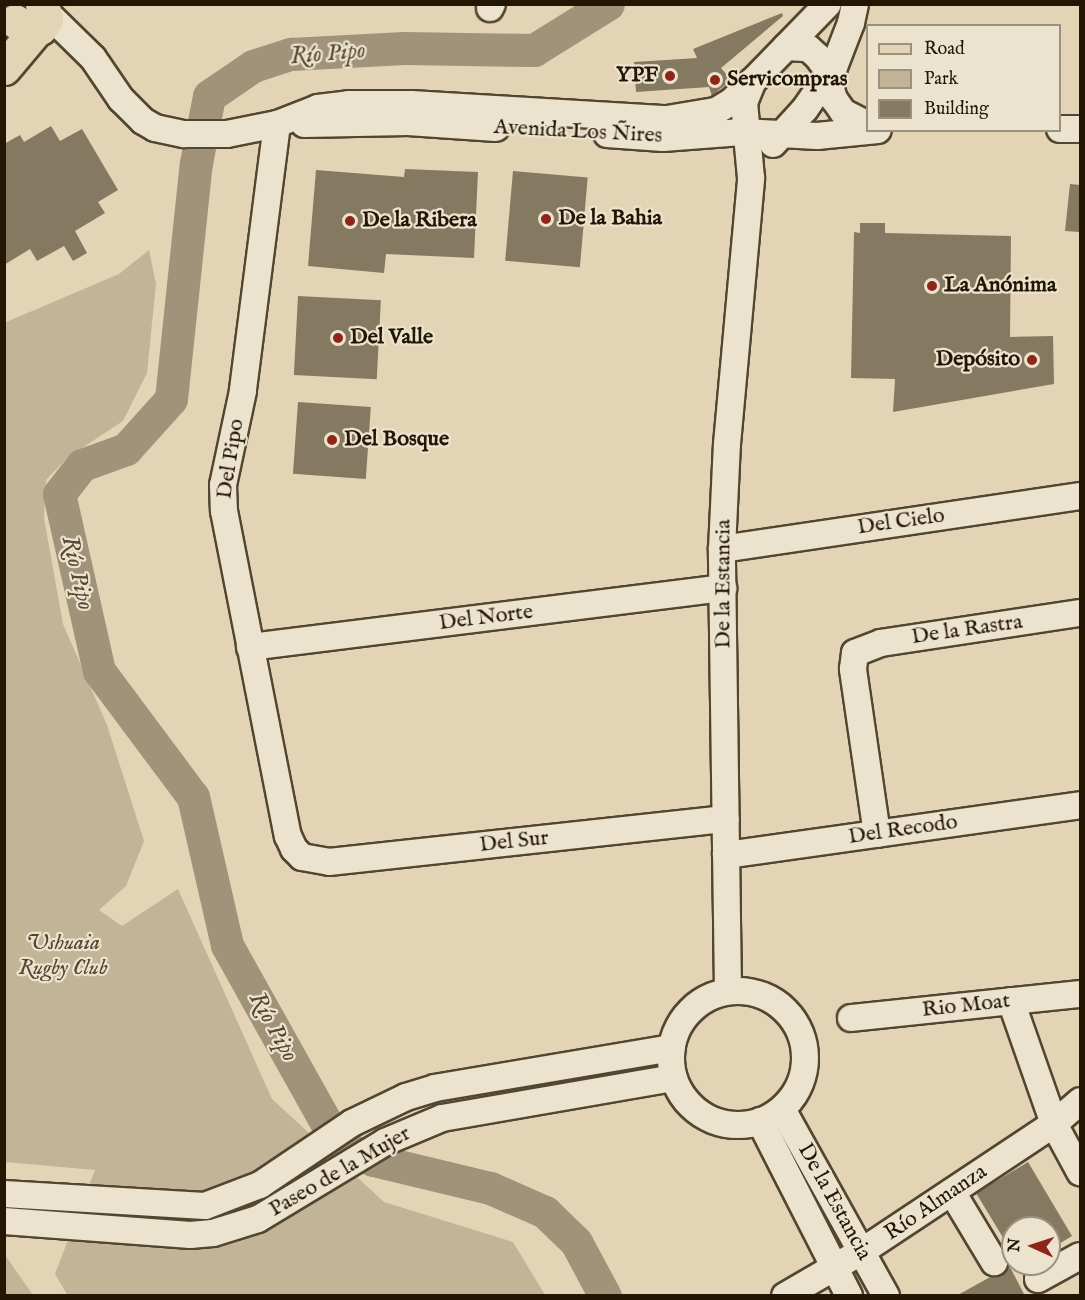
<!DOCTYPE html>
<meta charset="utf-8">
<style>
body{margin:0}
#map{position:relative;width:1085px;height:1300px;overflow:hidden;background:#e2d4b5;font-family:"IM FELL English",serif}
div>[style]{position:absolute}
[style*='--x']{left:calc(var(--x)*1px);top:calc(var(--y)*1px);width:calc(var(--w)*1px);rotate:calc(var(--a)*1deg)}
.green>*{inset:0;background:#c2b497}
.river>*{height:33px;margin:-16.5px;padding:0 16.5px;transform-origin:16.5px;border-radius:16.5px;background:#a19379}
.building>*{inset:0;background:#867961;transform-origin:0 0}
.roads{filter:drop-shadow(2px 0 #534631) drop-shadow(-2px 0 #534631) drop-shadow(0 2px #534631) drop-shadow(0 -2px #534631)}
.minor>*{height:26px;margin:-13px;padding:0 13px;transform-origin:13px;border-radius:13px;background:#ece3cf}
.minor>.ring{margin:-13px;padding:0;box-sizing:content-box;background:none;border:26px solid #ece3cf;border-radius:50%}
.major>*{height:33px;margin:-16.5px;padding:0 16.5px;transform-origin:16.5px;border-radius:16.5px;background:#e2d4b5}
.dots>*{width:16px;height:16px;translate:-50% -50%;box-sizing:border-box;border:3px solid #ece3cf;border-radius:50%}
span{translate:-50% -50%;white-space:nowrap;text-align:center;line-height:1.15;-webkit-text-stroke:4.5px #ece3cf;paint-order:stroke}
.poi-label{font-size:22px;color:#231605;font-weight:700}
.right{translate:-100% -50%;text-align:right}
.left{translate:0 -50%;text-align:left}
.street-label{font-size:22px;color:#231605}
.park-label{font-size:22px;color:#534531;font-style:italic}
.water-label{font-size:24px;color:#554833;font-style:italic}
.frame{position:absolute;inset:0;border:6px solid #231605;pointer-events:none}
.legend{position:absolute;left:866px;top:24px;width:195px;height:108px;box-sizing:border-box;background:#ece3cf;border:2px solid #9c917e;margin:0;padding:8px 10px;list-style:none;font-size:18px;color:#231605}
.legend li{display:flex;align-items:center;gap:12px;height:30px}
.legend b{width:30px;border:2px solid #9c917e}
.north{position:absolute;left:1001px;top:1216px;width:60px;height:60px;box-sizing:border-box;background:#ece3cf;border:2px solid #9c917e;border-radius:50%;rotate:273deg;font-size:16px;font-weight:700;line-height:24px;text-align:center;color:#231605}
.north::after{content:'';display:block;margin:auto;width:21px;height:27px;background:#8f2418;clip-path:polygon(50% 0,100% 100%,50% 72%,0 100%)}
</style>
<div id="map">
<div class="green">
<div style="clip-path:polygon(149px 250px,156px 284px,147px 373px,123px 421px,67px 458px,46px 480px,44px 518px,63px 624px,107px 725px,144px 841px,126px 886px,99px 910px,122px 926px,178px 889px,272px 1099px,384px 1202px,513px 1242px,545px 1295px,68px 1296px,55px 1274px,95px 1170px,5px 1162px,4px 323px,119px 274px)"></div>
<div style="clip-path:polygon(4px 1255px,5px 1255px,33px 1295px,5px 1295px)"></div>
</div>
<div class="river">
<div style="--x:605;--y:1296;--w:61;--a:-118.2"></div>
<div style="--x:576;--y:1242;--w:43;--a:-135.9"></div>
<div style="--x:545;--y:1212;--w:60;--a:-156.4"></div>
<div style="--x:490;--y:1188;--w:120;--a:-166.5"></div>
<div style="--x:373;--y:1160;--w:34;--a:-156"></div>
<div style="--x:342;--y:1146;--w:24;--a:-125"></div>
<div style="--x:328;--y:1126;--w:207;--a:-119.2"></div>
<div style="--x:227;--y:945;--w:152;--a:-102.9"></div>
<div style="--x:193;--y:797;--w:157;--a:-126.7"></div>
<div style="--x:99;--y:671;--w:181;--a:-102.7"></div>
<div style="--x:59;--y:494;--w:37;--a:-52"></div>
<div style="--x:82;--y:465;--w:47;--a:-20"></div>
<div style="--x:126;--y:449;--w:67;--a:-48"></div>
<div style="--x:171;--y:399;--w:237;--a:-84"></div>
<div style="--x:196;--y:163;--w:68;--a:-79"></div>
<div style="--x:209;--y:96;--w:53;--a:-34.3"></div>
<div style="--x:253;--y:66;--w:40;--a:-18"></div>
<div style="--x:291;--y:54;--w:113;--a:-3"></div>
<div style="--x:404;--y:48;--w:130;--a:0.9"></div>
<div style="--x:534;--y:50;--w:87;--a:-31.9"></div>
</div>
<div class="building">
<div style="clip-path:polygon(782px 13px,783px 16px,721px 68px,731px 80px,712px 96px,709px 87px,636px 92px,634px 62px,697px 58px,693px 49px)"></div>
<div style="clip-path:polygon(51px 126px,60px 141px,82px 129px,118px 190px,98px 202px,105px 213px,75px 231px,87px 253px,73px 261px,64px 246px,37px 261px,30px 249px,4px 265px,4px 144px,20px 135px,24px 142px)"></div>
<div style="clip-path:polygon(405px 169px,478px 172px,474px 258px,386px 254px,384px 273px,308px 266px,316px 170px,404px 177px)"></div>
<div style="left:513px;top:171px;width:75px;height:90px;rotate:5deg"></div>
<div style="clip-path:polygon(1070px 184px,1080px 185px,1080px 232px,1065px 231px)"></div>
<div style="clip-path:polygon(860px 223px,885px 223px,885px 233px,1011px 236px,1010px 337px,1053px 336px,1054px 384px,893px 412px,895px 379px,851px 378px,854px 232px,860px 233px)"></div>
<div style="left:298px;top:296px;width:83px;height:79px;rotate:3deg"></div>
<div style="left:298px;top:402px;width:73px;height:72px;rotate:4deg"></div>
<div style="clip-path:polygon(1028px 1162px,1072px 1236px,1049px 1250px,1049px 1228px,1013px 1228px,1013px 1254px,976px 1193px)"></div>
<div style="clip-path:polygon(1010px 1267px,1025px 1296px,956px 1296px,992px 1276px,1001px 1275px)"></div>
</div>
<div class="roads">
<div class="minor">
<div style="--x:490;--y:8;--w:4;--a:-63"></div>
<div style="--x:47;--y:13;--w:64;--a:44.4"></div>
<div style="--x:93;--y:58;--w:50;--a:55.7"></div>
<div style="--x:121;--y:99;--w:31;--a:45"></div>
<div style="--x:143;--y:121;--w:14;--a:30"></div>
<div style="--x:155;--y:128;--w:30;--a:12"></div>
<div style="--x:184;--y:134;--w:43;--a:0"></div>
<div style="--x:227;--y:134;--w:51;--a:-11.3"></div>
<div style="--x:277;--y:124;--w:44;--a:-21.3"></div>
<div style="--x:318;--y:108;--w:31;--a:-7"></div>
<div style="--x:349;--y:104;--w:62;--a:0"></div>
<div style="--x:411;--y:104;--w:256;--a:3.4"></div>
<div style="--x:667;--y:119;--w:50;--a:-9.3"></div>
<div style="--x:716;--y:111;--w:17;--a:-31"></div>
<div style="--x:731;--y:102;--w:30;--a:-44"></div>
<div style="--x:786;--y:47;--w:22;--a:3"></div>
<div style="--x:808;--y:48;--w:13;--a:42"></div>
<div style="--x:818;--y:57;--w:14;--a:54"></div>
<div style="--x:826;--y:68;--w:32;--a:76"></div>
<div style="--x:834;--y:99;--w:16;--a:55"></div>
<div style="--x:843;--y:112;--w:28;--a:27"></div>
<div style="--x:277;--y:124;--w:269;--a:97.3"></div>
<div style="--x:243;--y:391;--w:96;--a:102"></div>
<div style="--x:223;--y:485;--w:26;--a:88"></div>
<div style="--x:224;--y:511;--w:331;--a:78.9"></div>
<div style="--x:288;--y:836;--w:14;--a:65"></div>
<div style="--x:294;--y:849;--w:11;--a:45"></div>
<div style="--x:302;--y:857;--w:27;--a:10"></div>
<div style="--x:329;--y:862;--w:399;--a:-6.2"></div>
<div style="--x:304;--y:124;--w:104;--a:-1.1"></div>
<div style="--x:408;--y:122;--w:88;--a:3.9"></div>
<div style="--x:1060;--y:129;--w:20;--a:0"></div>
<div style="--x:607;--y:134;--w:56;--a:4.1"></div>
<div style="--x:663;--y:138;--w:79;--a:-4.3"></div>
<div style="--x:742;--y:132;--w:75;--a:3.1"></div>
<div style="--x:817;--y:136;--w:61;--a:-5.6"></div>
<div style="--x:773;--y:144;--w:47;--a:-47.6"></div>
<div style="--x:805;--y:109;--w:51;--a:-55.4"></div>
<div style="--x:834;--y:67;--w:47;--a:-68.9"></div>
<div style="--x:851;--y:23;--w:19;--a:-78"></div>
<div style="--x:722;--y:549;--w:362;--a:-8.4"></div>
<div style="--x:250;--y:647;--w:477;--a:-7.1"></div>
<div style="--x:877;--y:834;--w:167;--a:-98.3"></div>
<div style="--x:853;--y:669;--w:16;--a:-83"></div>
<div style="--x:855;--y:653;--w:28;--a:-21"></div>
<div style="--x:881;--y:643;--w:201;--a:-8.6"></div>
<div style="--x:726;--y:855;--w:358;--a:-8"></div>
<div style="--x:728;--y:991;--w:442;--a:-90.8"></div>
<div style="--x:722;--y:549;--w:105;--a:-87.3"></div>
<div style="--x:727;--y:444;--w:267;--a:-84.8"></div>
<div style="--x:751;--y:178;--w:75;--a:-95.3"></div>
<div style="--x:744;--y:103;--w:24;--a:-68"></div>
<div style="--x:753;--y:81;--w:107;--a:-45.8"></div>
<div class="ring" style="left:671px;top:991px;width:108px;height:108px"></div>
<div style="--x:1011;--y:1001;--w:130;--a:70.7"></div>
<div style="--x:1054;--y:1124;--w:55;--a:61.6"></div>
<div style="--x:851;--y:1018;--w:230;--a:-6"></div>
<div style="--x:782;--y:1109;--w:214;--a:60.9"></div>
<div style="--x:760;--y:1121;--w:196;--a:63"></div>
<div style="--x:952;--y:1192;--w:82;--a:59"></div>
<div style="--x:4;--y:1194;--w:201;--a:3.4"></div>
<div style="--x:205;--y:1206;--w:59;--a:-20.9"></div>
<div style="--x:260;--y:1185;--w:111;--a:-34"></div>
<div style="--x:352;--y:1123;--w:60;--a:-25.7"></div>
<div style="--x:406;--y:1097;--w:30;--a:-17"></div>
<div style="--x:435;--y:1088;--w:240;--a:-9.6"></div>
<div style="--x:4;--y:1221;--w:187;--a:4.3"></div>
<div style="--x:190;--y:1235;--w:23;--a:-5"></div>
<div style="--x:213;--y:1233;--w:47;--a:-17.3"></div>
<div style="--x:258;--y:1219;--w:149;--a:-31.2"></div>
<div style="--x:385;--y:1142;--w:62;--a:-22.8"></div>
<div style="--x:442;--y:1118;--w:235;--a:-9.8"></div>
<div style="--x:1038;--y:1279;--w:48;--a:-28.7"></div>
<div style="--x:785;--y:1296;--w:88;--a:-30.1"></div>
<div style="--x:861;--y:1252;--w:232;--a:-33.6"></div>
<div style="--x:1054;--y:1124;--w:35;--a:-41"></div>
</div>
<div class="major">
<div style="--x:15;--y:21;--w:17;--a:36"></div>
<div style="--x:29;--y:31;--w:11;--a:-15"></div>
<div style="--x:40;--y:28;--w:11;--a:-56"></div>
<div style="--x:46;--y:19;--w:16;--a:-105"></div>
<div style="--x:4;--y:68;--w:48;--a:-50"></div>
</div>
</div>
<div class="dots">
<div style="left:670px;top:76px;background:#8f2418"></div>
<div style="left:715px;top:80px;background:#8f2418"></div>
<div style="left:546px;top:219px;background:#8f2418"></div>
<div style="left:350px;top:221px;background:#8f2418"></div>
<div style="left:932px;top:286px;background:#8f2418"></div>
<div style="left:338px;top:338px;background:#8f2418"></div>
<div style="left:1032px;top:360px;background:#8f2418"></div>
<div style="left:332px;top:440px;background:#8f2418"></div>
</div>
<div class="poi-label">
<span class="right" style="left:658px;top:76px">YPF</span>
<span class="left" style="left:727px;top:80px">Servicompras</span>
<span class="left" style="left:558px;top:219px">De la Bahia</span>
<span class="left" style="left:362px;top:221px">De la Ribera</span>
<span class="left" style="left:944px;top:286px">La Anónima</span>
<span class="left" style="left:350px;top:338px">Del Valle</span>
<span class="right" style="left:1020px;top:360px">Depósito</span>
<span class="left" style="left:344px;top:440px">Del Bosque</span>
</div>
<div class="street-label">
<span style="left:578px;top:132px;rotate:3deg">Avenida Los Ñires</span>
<span style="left:231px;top:459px;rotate:-81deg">Del Pipo</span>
<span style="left:901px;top:522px;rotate:-8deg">Del Cielo</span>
<span style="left:724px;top:584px;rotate:-90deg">De la Estancia</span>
<span style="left:486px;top:618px;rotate:-7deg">Del Norte</span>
<span style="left:967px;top:630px;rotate:-8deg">De la Rastra</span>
<span style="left:903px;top:830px;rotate:-8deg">Del Recodo</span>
<span style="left:514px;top:842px;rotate:-6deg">Del Sur</span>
<span style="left:966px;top:1006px;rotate:-6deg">Rio Moat</span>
<span style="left:340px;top:1172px;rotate:-30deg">Paseo de la Mujer</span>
<span style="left:834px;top:1202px;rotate:61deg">De la Estancia</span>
<span style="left:936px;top:1203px;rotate:-34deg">Río Almanza</span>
</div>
<div class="park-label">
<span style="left:63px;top:956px">Ushuaia<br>Rugby Club</span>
</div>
<div class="water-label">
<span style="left:328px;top:54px;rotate:-5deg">Río Pipo</span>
<span style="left:77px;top:573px;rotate:77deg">Río Pipo</span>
<span style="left:273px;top:1027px;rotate:61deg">Río Pipo</span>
</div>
<div class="frame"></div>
<ul class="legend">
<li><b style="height:8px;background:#e2d4b5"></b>Road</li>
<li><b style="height:16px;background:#c2b497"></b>Park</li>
<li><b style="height:16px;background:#867961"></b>Building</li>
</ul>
<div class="north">N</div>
</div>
